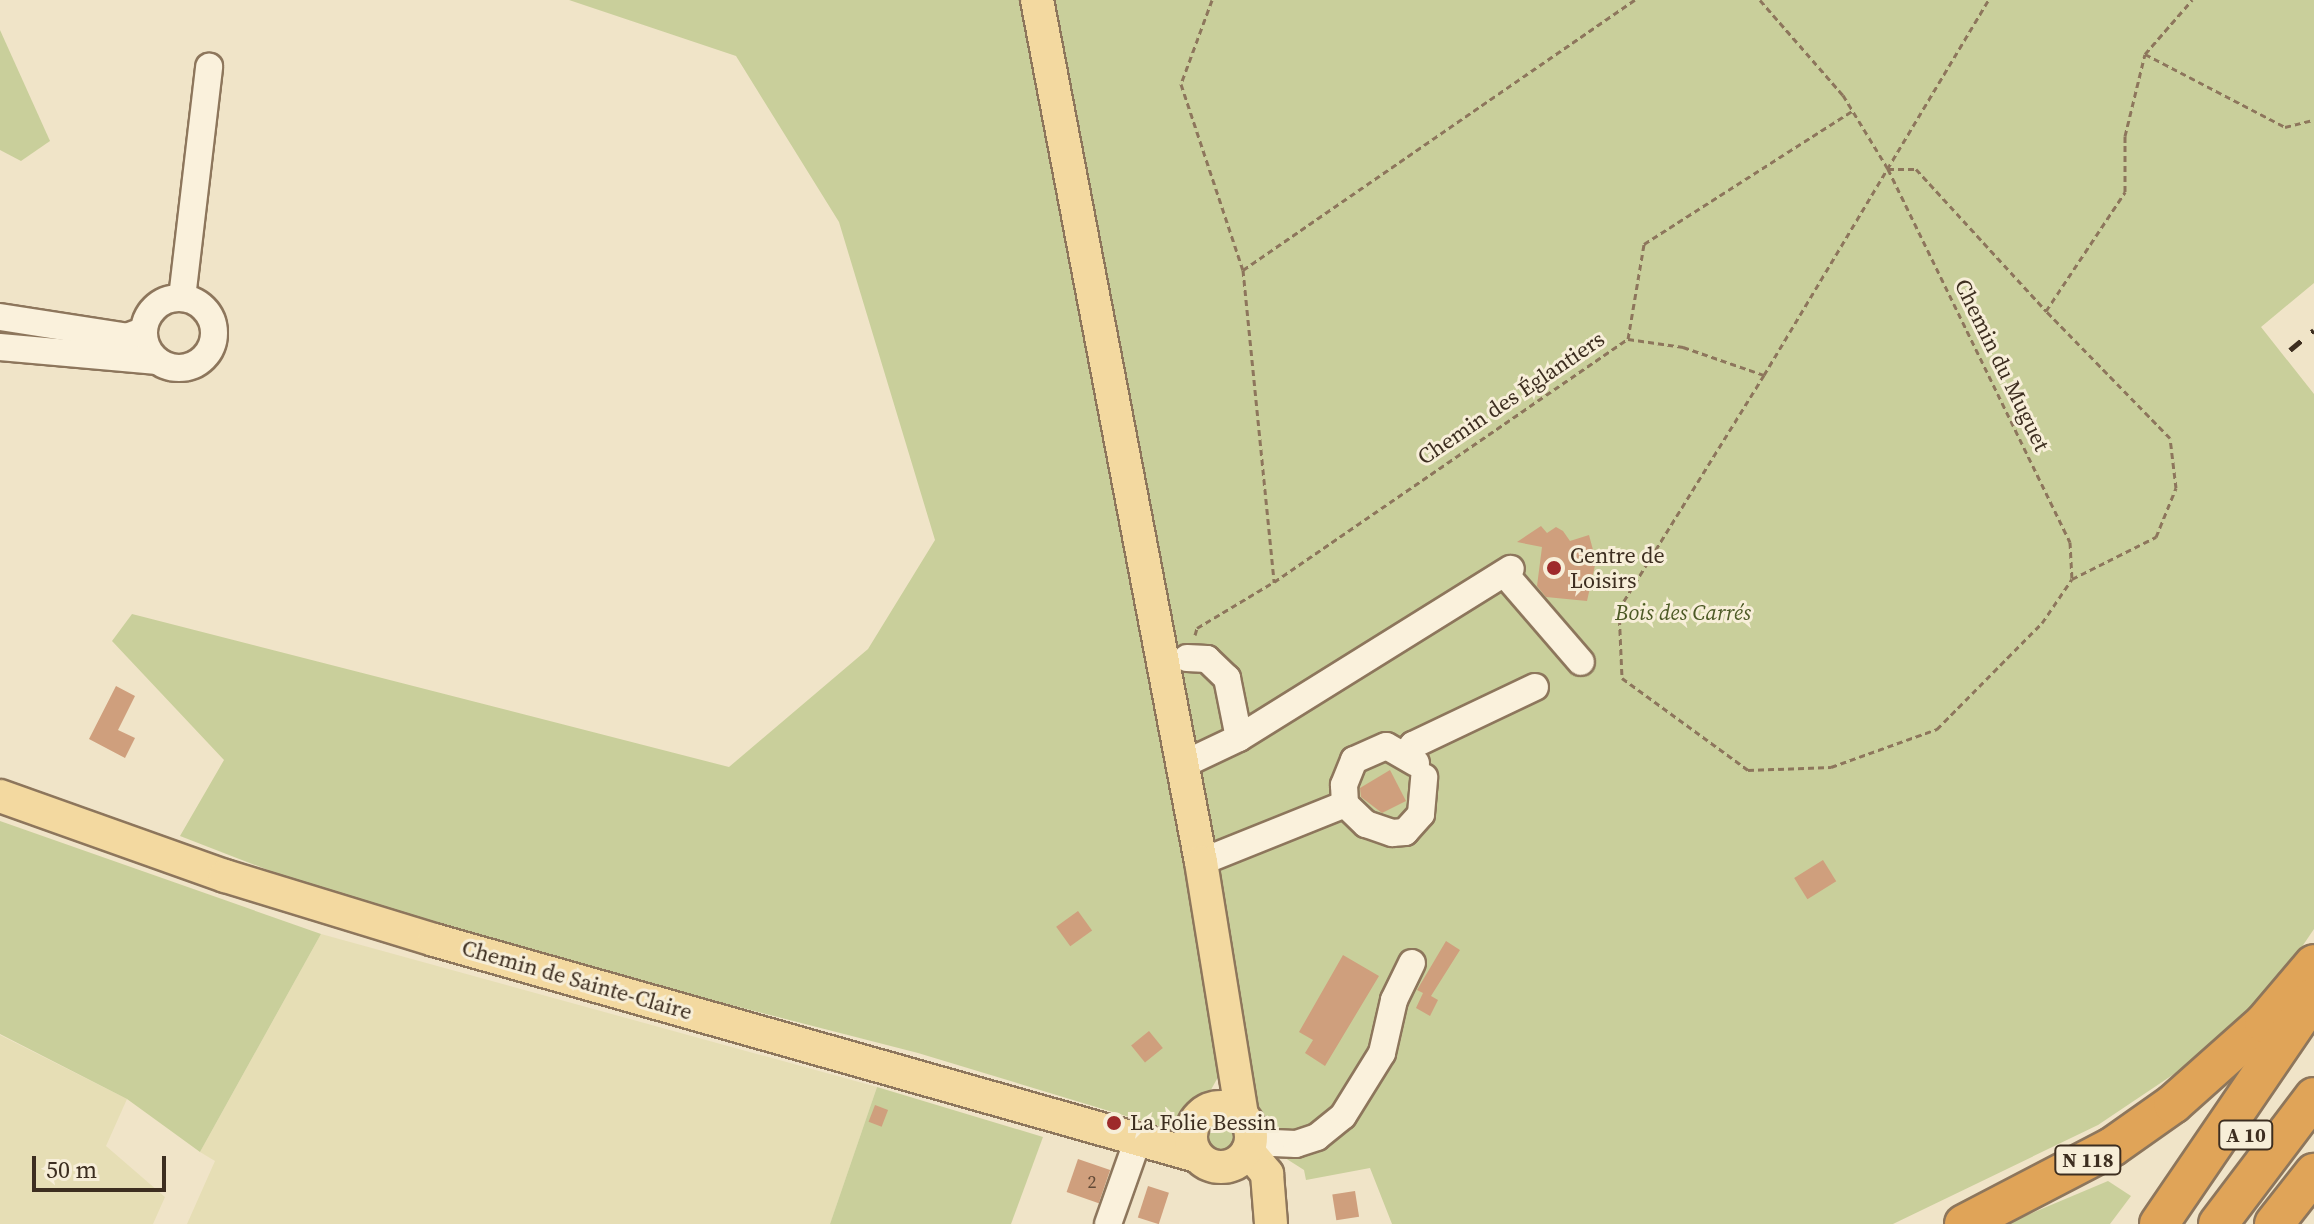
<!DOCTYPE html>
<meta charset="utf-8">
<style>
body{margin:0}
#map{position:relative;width:2314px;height:1224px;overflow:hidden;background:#f0e4c8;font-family:"Source Serif 4",serif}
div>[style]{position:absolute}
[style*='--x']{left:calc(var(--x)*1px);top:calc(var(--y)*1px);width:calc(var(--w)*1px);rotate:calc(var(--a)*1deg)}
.farmland>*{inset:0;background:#e6deb5}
.green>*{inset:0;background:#c9cf9b}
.round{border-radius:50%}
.building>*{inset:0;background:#cf9f7d;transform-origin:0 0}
.path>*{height:3px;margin-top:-1.5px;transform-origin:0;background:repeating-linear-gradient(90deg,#8d765c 0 6px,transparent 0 10px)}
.roads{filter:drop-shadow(2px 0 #8d765c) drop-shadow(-2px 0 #8d765c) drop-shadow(0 2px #8d765c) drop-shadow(0 -2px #8d765c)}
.minor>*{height:26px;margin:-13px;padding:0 13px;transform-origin:13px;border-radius:13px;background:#faf1dc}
.minor>.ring{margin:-13px;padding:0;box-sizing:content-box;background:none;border:26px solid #faf1dc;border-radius:50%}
.major>*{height:32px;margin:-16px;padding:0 16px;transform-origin:16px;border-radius:16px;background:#f3d9a0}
.major>.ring{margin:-16px;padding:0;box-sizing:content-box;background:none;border:32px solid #f3d9a0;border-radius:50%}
.highway>*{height:38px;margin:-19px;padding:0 19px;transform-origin:19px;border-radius:19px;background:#e0a458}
.rail>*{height:5px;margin-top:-2.5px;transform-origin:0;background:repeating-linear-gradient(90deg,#3d2e20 0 14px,transparent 0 28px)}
.dots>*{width:22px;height:22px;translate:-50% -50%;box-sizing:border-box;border:4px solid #f7eed8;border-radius:50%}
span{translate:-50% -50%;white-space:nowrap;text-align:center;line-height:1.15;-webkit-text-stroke:6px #f7eed8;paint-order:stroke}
.number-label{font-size:18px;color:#624a37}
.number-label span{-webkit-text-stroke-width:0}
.shield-label span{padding:2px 6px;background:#f7eed8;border:2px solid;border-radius:6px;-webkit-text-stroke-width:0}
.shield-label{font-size:20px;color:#3d2e20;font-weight:700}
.street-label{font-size:22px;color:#3d2e20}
.poi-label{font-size:22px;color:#3d2e20}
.left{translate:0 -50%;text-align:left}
.park-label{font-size:22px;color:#4d5a26;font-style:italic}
.scale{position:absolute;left:32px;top:1156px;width:134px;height:36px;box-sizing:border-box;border:4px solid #3d2e20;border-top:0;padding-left:10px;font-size:24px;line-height:28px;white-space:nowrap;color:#3d2e20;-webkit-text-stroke:6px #f7eed8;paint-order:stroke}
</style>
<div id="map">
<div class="farmland">
<div style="clip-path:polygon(321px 934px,877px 1087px,830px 1224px,187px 1224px,215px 1161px,200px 1152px)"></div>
<div style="clip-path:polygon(0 1035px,127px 1099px,106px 1146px,165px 1197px,153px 1224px,0 1224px)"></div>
</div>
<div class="green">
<div style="clip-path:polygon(569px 0,2314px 0,2314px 283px,2261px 327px,2314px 394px,2314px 929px,2250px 1023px,2098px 1125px,1893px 1224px,1392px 1224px,1370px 1168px,1306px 1180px,1304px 1170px,1282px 1156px,1257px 1111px,1222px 1070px,1203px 1104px,1172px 1130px,918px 1053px,392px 918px,180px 836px,224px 760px,112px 641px,132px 614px,729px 767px,868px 649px,935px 540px,839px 222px,736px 56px)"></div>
<div style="clip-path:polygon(0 30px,50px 141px,21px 161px,0 150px)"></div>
<div style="clip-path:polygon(0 821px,321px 934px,200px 1152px,127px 1099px,0 1034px)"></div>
<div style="clip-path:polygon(877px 1087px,1043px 1137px,1011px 1224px,830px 1224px)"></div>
<div class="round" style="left:1208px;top:1126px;width:26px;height:26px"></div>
<div style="clip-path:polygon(2108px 1181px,2131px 1196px,2110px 1224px,2006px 1224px)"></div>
</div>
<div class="building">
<div style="clip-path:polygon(1541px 526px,1547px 533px,1556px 527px,1563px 531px,1570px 541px,1589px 535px,1596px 561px,1587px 601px,1546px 597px,1537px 586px,1542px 547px,1517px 542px)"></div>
<div style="clip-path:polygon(116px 686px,135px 696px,118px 730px,135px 738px,125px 758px,89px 739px)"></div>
<div style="clip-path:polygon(1390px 770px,1406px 801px,1382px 813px,1361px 797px,1360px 788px)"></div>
<div style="left:1823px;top:860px;width:25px;height:34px;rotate:58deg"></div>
<div style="left:1078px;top:911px;width:24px;height:27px;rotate:54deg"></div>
<div style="clip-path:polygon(1446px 941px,1460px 950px,1431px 996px,1438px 1000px,1430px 1016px,1416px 1008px,1423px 993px,1417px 990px)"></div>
<div style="clip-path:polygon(1343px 955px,1379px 976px,1325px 1066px,1305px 1053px,1313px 1040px,1299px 1032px)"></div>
<div style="left:1149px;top:1031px;width:22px;height:23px;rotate:51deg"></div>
<div style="left:875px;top:1105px;width:14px;height:18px;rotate:21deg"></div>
<div style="left:1078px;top:1159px;width:34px;height:35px;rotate:19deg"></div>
<div style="left:1148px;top:1186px;width:22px;height:33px;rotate:18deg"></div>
<div style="left:1355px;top:1191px;width:26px;height:23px;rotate:81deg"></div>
</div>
<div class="path">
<div style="--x:1212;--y:0;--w:90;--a:110.3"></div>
<div style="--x:1181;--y:84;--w:196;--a:71.6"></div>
<div style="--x:1243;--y:270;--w:314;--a:84.3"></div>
<div style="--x:1760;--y:0;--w:126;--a:48.9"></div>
<div style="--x:1843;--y:95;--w:87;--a:58.7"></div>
<div style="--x:1888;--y:169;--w:415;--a:64"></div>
<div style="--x:2070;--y:542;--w:37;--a:87"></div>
<div style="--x:2145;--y:54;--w:158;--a:27.5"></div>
<div style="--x:2285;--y:127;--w:30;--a:-14"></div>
<div style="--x:1888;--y:169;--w:28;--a:0"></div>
<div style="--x:1916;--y:169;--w:193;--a:47.5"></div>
<div style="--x:1243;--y:270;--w:476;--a:-34.6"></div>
<div style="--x:1628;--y:339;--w:96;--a:-80.4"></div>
<div style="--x:1644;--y:244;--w:247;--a:-32.6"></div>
<div style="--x:1764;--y:375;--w:275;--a:121.8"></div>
<div style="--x:1619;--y:609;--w:69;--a:87.5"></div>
<div style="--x:1622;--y:678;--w:156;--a:36.1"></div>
<div style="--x:1748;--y:770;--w:83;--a:-2.1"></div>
<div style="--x:1831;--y:767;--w:113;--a:-19.7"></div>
<div style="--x:1937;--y:729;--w:149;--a:-45.3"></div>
<div style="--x:2042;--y:623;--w:53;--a:-55.7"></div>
<div style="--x:2072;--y:579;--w:94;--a:-26.6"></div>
<div style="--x:2156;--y:537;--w:53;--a:-67.8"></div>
<div style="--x:2176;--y:488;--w:50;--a:-96.8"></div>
<div style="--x:2170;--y:438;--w:177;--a:-134.3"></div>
<div style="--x:2046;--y:311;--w:143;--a:-56.4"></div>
<div style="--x:2125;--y:192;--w:56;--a:-90"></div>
<div style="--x:2125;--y:136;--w:84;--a:-76.3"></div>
<div style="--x:2145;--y:54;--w:72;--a:-49"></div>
<div style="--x:1195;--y:635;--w:7;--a:-74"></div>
<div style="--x:1197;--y:628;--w:90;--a:-30.9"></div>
<div style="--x:1274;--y:582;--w:429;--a:-34.5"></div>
<div style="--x:1628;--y:339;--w:56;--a:8.3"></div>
<div style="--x:1683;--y:347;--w:86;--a:19.1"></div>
<div style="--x:1764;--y:375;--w:437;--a:-59.1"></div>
</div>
<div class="roads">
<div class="minor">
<div class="ring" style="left:144px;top:298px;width:44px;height:44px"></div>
<div style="--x:182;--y:298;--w:233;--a:-83.3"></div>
<div style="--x:0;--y:317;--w:129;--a:8.9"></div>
<div style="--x:127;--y:337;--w:17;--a:-21"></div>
<div style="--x:0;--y:347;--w:158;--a:5.1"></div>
<div style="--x:1505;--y:574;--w:116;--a:49.2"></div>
<div style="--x:1187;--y:658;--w:20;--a:3"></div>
<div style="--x:1207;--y:659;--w:28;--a:44"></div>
<div style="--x:1227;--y:678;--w:61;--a:78.7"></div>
<div style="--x:1405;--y:754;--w:12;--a:-48"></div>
<div style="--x:1413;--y:745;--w:135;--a:-25.4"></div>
<div style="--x:1416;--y:763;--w:34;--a:-150"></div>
<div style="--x:1386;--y:746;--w:35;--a:156"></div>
<div style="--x:1354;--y:760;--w:27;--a:112"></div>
<div style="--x:1344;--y:785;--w:19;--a:87"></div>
<div style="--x:1345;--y:804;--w:29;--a:44"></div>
<div style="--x:1366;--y:824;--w:28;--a:19"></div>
<div style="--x:1392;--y:833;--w:13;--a:-4"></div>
<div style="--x:1405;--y:832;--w:24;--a:-48"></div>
<div style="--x:1421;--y:814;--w:37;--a:-85"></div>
<div style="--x:1182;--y:765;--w:63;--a:-25.3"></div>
<div style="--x:1239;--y:738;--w:320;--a:-31.9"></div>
<div style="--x:1201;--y:862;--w:155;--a:-21.9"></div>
<div style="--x:1251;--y:1142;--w:45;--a:2.5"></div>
<div style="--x:1296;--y:1144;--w:22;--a:-18"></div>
<div style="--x:1317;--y:1137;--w:33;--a:-39"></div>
<div style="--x:1343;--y:1116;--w:74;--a:-58.2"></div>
<div style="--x:1382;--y:1053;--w:54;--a:-77.2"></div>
<div style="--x:1394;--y:1000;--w:41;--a:-64.1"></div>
<div style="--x:1108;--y:1224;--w:87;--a:-70.5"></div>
</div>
<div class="major">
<div style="--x:1037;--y:0;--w:877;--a:79.23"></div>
<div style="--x:1201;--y:862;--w:257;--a:80.8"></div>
<div style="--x:0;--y:796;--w:239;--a:19.6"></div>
<div style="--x:225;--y:876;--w:219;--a:17"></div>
<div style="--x:434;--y:940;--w:793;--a:15.81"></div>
<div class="ring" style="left:1191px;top:1107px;width:28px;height:28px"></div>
<div style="--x:1248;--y:1151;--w:30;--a:50"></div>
<div style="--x:1267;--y:1174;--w:50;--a:85.4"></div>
</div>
<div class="highway">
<div style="--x:1964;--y:1224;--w:167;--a:-27.5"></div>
<div style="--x:2112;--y:1147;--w:75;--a:-35.2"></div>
<div style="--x:2173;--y:1104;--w:122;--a:-41.7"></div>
<div style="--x:2264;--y:1023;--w:77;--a:-49.7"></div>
<div style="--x:2159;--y:1224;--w:275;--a:-55.7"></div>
<div style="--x:2218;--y:1224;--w:159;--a:-52.9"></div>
<div style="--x:2274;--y:1224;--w:65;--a:-51.9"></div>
</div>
</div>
<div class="rail">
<div style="--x:2290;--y:350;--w:31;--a:-40"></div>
</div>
<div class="dots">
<div style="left:1554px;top:568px;background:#9e2a2b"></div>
<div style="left:1114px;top:1123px;background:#9e2a2b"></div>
</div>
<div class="number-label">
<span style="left:1092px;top:1182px">2</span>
</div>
<div class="shield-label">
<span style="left:2246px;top:1135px">A 10</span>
<span style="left:2088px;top:1160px">N 118</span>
</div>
<div class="street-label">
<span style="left:2002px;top:365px;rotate:64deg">Chemin du Muguet</span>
<span style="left:1511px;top:398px;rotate:-34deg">Chemin des Églantiers</span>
<span style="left:577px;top:980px;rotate:16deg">Chemin de Sainte-Claire</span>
</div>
<div class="poi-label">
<span class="left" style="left:1570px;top:568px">Centre de<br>Loisirs</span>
<span class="left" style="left:1130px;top:1123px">La Folie Bessin</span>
</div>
<div class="park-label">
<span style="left:1683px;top:613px">Bois des Carrés</span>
</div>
<div class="scale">50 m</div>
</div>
